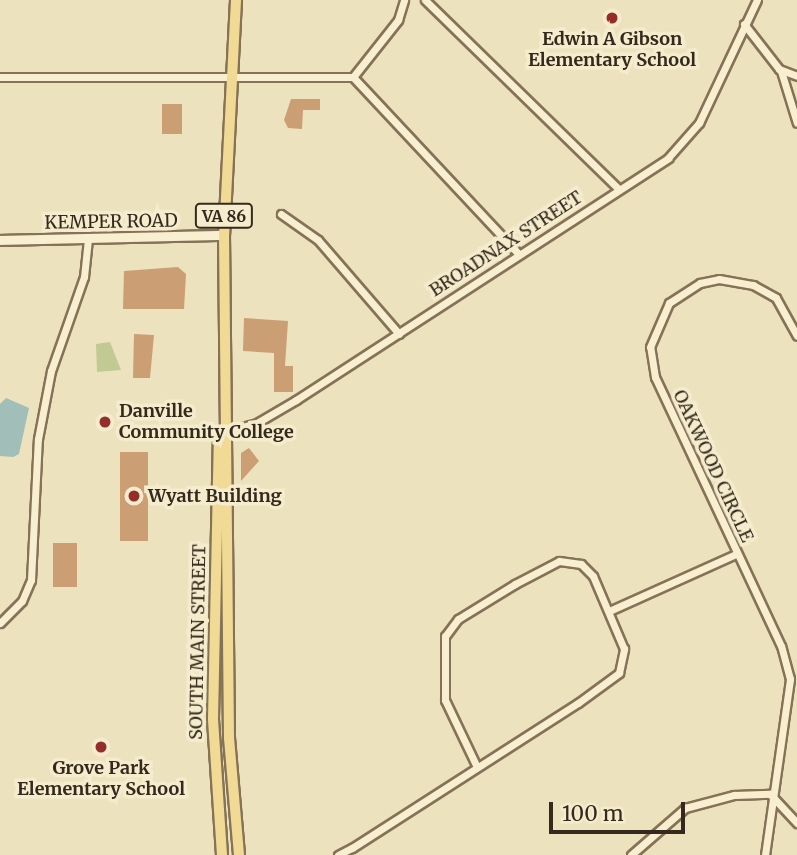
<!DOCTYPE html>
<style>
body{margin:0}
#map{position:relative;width:797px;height:855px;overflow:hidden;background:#ede2be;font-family:Merriweather,serif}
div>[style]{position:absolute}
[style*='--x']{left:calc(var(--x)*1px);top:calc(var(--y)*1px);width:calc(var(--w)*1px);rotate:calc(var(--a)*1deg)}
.green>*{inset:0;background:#c0ca92}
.water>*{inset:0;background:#a1beb8}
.building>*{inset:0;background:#cb9e74;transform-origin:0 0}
.roads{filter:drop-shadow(2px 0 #857257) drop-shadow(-2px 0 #857257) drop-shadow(0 2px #857257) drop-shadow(0 -2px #857257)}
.minor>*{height:7px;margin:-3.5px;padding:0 3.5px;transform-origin:3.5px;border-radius:3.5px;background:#f8efd0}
.tertiary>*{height:9px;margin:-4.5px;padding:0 4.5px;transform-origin:4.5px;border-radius:4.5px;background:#f8efd0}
.primary>*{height:10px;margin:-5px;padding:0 5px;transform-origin:5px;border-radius:5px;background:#f1da95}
.dots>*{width:19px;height:19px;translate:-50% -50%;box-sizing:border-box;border:4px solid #f4eccd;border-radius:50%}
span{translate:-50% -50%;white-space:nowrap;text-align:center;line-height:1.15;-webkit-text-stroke:7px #f4eccd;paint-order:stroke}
.shield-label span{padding:2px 5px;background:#f4eccd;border:2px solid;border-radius:5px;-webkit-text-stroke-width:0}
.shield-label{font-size:16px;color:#34291c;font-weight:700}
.poi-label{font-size:18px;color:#34291c;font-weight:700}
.left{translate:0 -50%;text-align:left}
.street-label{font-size:18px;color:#34291c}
.scale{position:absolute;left:549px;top:802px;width:136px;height:32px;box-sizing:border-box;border:4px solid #34291c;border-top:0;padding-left:9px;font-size:21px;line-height:24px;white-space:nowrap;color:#34291c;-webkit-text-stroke:5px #f4eccd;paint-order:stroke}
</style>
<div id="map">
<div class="green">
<div style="clip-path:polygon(110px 342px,121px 370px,97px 372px,96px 344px)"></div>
</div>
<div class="water">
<div style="clip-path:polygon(6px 398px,29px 408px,19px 454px,13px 457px,0 456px,0 404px)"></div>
</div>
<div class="building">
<div style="clip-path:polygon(291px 99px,320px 99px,320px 110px,303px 110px,302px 129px,288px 128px,284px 120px)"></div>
<div style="left:162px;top:104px;width:20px;height:30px"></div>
<div style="clip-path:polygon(178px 267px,186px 274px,184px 309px,123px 309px,124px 271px)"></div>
<div style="clip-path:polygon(244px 318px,288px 321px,285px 366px,293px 366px,293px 392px,274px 392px,274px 353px,243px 351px)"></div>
<div style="clip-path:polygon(134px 334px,154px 335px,150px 378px,133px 378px)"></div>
<div style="clip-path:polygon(249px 448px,259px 461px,241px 481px,241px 453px)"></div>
<div style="left:120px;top:452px;width:28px;height:89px"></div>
<div style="left:53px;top:543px;width:24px;height:44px"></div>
</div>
<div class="roads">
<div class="minor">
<div style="--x:425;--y:0;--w:271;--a:44.3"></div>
<div style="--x:744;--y:24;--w:57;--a:52.1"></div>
<div style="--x:779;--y:69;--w:19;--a:21"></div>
<div style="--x:781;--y:71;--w:54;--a:72.9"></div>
<div style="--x:0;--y:77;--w:353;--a:0"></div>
<div style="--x:353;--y:77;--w:240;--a:46.9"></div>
<div style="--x:353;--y:77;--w:73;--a:-51.7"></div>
<div style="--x:398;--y:20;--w:21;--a:-73"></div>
<div style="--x:281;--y:214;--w:45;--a:35.1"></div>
<div style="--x:318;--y:240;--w:124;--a:49.2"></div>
<div style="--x:226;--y:431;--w:30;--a:-14"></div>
<div style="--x:255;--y:424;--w:48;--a:-30.3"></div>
<div style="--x:296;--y:400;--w:444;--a:-33"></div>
<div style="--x:668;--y:158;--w:47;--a:-48.5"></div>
<div style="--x:699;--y:123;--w:136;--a:-64.8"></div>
<div style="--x:609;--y:611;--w:139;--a:-24.2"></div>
<div style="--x:0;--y:623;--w:31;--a:-45"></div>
<div style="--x:22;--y:601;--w:23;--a:-67"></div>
<div style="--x:31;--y:580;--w:141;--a:-87.2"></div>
<div style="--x:38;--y:439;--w:69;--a:-79.2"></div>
<div style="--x:51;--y:371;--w:100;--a:-70.7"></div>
<div style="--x:84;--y:277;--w:38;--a:-84"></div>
<div style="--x:770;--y:794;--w:40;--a:47"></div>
<div style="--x:338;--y:855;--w:16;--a:-27"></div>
<div style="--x:352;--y:848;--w:269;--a:-32.7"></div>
<div style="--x:578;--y:703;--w:51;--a:-36.2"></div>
<div style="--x:619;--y:673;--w:25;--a:-78"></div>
<div style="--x:624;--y:649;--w:79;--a:-113"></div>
<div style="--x:593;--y:576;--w:17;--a:-135"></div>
<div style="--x:581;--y:564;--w:22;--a:-172"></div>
<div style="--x:559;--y:561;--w:50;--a:152.4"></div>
<div style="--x:515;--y:584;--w:67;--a:148.4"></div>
<div style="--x:458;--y:619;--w:21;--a:127"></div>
<div style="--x:445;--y:636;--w:64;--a:90"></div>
<div style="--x:445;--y:700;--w:74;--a:64.5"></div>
<div style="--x:631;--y:855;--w:72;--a:-41"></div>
<div style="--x:685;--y:808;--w:51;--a:-14.9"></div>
<div style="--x:734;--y:795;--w:36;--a:-2"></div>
<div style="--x:765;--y:855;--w:178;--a:-81.9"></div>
<div style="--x:790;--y:679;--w:34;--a:-105"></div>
<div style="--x:781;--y:646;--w:297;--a:-115.1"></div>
<div style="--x:655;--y:377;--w:30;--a:-99"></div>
<div style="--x:650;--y:347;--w:48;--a:-66.6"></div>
<div style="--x:669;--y:303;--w:37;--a:-33"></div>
<div style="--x:700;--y:283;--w:19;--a:-12"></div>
<div style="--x:719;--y:279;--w:35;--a:10"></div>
<div style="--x:753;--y:285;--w:26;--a:29"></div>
<div style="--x:776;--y:298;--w:43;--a:61.1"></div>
</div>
<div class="tertiary">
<div style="--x:0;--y:240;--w:224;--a:-1.3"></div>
</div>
<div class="primary">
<div style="--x:236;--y:0;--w:235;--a:92.9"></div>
<div style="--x:224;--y:235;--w:503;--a:89.43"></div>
<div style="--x:229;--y:738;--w:117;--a:85.1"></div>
<div style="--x:222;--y:855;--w:136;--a:-93.8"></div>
<div style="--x:213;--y:719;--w:276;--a:-88.8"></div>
<div style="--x:219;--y:443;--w:14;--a:-60"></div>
</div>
</div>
<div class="dots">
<div style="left:612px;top:18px;background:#932e28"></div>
<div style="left:105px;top:422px;background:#932e28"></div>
<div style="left:134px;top:496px;background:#932e28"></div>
<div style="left:101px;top:747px;background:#932e28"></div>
</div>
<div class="shield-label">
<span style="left:224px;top:216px">VA 86</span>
</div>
<div class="poi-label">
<span style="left:612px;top:50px">Edwin A Gibson<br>Elementary School</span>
<span class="left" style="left:119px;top:422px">Danville<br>Community College</span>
<span class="left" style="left:148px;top:496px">Wyatt Building</span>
<span style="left:101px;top:779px">Grove Park<br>Elementary School</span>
</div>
<div class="street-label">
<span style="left:111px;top:222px;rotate:-1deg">KEMPER ROAD</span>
<span style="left:506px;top:244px;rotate:-33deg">BROADNAX STREET</span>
<span style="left:713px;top:466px;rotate:65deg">OAKWOOD CIRCLE</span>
<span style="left:198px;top:642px;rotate:-89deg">SOUTH MAIN STREET</span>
</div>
<div class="scale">100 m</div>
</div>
